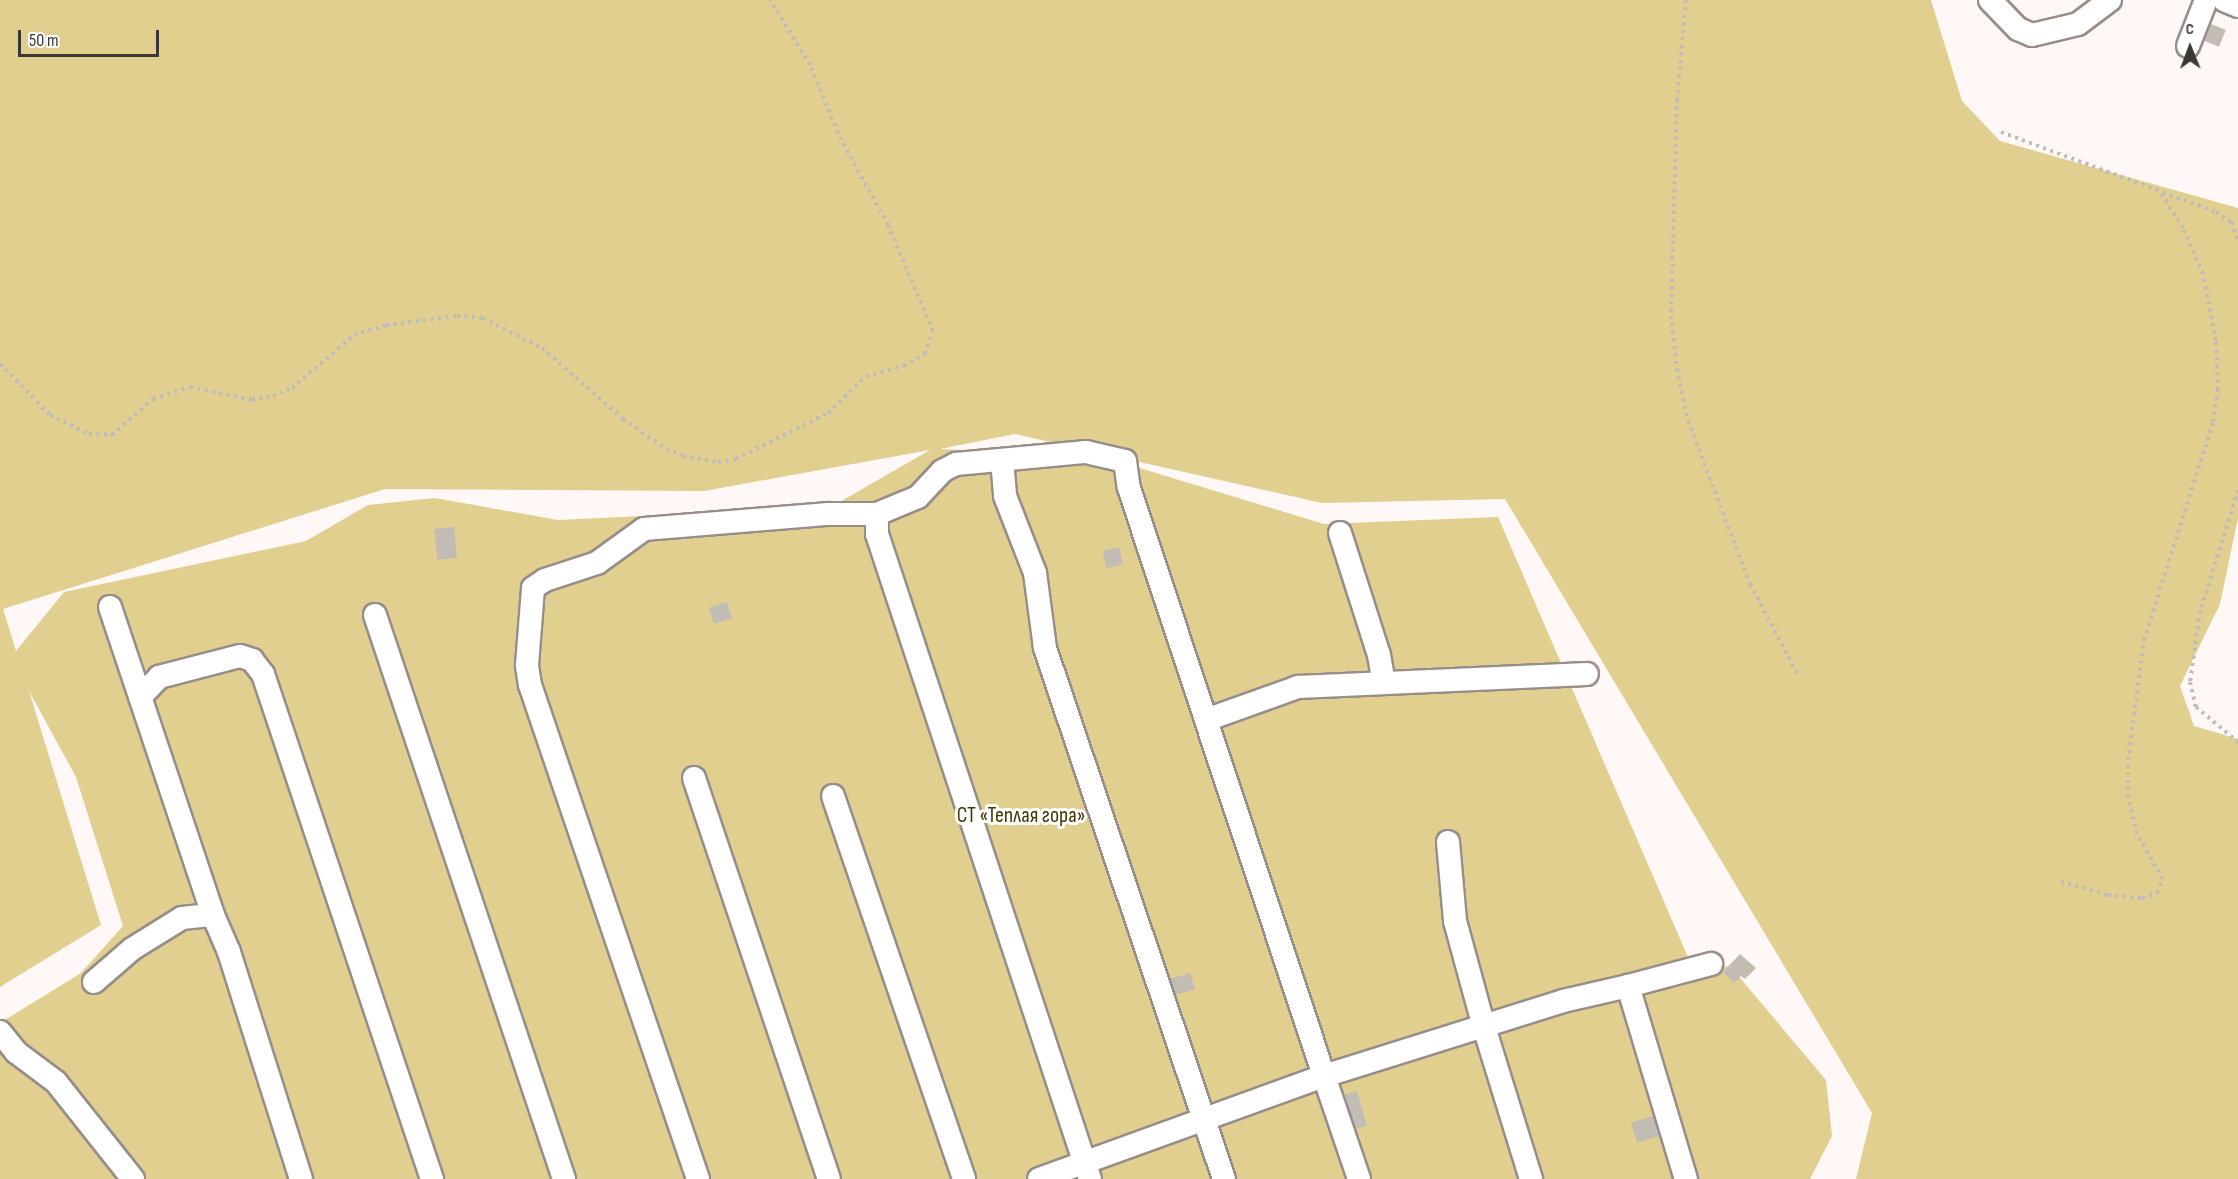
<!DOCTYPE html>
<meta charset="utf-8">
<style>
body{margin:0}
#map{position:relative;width:2238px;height:1179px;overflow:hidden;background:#fff8f6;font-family:"Sofia Sans Condensed",sans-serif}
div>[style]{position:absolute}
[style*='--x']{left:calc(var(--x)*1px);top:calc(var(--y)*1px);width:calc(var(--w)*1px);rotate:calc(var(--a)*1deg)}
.green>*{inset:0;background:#e1cf90}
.building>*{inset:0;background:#c3bcb5;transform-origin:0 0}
.path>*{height:4px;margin-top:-2px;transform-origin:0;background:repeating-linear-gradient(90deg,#c0bab8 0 3px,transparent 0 7.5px)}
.roads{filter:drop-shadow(2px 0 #978d89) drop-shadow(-2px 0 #978d89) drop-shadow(0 2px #978d89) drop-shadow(0 -2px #978d89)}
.minor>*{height:22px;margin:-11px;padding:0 11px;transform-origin:11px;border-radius:11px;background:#fff}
span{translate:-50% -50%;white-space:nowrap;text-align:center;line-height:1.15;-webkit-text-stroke:6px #fff;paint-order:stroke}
.park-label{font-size:22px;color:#443701}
.north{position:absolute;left:2160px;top:18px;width:60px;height:60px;-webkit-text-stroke:4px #fff;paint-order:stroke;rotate:359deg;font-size:16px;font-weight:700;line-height:24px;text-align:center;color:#3c3836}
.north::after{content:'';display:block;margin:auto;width:21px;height:27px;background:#3c3836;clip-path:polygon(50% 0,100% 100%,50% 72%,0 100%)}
.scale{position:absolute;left:18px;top:30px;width:141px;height:27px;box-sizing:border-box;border:3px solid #3c3836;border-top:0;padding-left:8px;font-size:18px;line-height:21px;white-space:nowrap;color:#3c3836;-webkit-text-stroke:4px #fff;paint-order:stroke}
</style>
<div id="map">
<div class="green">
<div style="clip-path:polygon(evenodd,0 0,1931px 0,1962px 101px,2000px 141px,2238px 208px,2238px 518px,2220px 604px,2180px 686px,2194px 726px,2238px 739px,2238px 1179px,1856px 1179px,1872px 1113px,1505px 499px,1322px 503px,1015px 434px,940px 449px,1100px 456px,1324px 524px,1498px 517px,1694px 971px,1730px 966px,1826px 1080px,1832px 1136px,1810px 1179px,0 1179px,0 1023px,81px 973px,123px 926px,76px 777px,29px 691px,101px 925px,0 987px,0 0,930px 450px,831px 507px,558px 520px,435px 498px,368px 505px,306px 541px,64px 592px,16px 651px,3px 609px,385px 489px,704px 491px,930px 450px)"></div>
</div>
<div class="building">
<div style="left:2211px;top:24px;width:16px;height:18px;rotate:22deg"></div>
<div style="left:454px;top:527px;width:31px;height:20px;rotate:84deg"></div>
<div style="left:1119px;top:547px;width:18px;height:17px;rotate:77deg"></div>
<div style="left:727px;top:602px;width:17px;height:19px;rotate:73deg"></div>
<div style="clip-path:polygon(1740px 954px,1756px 968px,1745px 979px,1741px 976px,1734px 983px,1723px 972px)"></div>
<div style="left:1190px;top:973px;width:17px;height:20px;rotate:73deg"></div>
<div style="left:1357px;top:1091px;width:36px;height:13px;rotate:74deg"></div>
<div style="left:1653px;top:1116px;width:21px;height:23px;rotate:73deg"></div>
</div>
<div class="path">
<div style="--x:1686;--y:0;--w:99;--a:95.2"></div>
<div style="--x:1677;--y:99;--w:217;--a:91.6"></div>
<div style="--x:1671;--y:316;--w:53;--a:83.5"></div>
<div style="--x:1677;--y:369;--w:53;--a:78.1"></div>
<div style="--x:1688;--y:421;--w:174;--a:69.2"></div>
<div style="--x:1750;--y:584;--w:105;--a:62.2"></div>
<div style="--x:2001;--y:132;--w:229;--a:20.4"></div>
<div style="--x:2216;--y:212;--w:18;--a:34"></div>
<div style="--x:2231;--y:222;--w:18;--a:68"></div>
<div style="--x:0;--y:364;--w:71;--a:45.6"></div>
<div style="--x:50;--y:415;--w:43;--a:26"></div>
<div style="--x:89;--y:434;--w:23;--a:2"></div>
<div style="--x:112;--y:435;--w:55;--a:-41.3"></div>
<div style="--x:153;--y:399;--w:39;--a:-18"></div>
<div style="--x:190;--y:387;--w:63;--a:11.8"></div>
<div style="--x:252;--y:400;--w:21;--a:-11"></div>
<div style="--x:273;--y:396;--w:21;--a:-23"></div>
<div style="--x:292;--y:388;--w:82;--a:-40.5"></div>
<div style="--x:354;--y:335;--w:34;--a:-17"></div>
<div style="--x:386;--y:325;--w:72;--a:-7.2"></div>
<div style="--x:457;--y:316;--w:26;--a:4"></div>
<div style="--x:483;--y:318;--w:66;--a:27"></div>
<div style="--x:542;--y:348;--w:108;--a:41.2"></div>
<div style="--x:623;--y:419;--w:45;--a:35.1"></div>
<div style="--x:660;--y:445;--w:25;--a:26"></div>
<div style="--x:683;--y:456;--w:36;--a:10"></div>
<div style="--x:718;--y:462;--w:18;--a:-9"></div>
<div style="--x:736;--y:459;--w:103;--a:-26.6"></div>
<div style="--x:828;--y:413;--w:53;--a:-44.2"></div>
<div style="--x:866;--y:376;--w:39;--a:-15"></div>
<div style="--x:904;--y:366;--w:24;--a:-30"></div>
<div style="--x:925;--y:354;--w:24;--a:-71"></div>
<div style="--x:933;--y:331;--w:115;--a:-113"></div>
<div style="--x:888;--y:225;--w:97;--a:-118.9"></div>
<div style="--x:841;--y:140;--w:81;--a:-112.5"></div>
<div style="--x:810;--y:65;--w:76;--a:-121.6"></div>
<div style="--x:2238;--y:490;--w:127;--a:107.4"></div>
<div style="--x:2200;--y:611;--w:72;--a:98"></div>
<div style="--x:2190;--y:682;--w:26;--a:77"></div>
<div style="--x:2196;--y:707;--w:55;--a:39.8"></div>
<div style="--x:2061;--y:882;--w:49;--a:15.5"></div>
<div style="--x:2108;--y:895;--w:34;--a:5"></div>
<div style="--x:2142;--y:898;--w:16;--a:-18"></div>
<div style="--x:2157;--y:893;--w:15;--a:-67"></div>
<div style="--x:2163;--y:879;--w:52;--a:-120"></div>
<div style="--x:2137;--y:834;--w:37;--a:-104"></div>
<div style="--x:2128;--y:798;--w:38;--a:-90"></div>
<div style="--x:2128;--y:760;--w:121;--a:-82.4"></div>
<div style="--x:2144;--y:640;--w:229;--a:-72.4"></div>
<div style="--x:2213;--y:422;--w:32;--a:-81"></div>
<div style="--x:2218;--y:390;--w:49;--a:-92.3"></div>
<div style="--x:2216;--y:341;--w:68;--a:-101"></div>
<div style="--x:2203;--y:274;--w:50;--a:-113.5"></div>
<div style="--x:2183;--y:228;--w:45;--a:-122.3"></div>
</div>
<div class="roads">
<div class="minor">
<div style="--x:1990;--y:0;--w:40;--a:46"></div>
<div style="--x:2018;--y:29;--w:15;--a:23"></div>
<div style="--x:2032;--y:35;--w:47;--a:-13.4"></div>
<div style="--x:2078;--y:24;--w:40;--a:-37"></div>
<div style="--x:2224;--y:0;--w:15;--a:23"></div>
<div style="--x:2188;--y:46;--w:49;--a:-68.6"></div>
<div style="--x:1002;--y:460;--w:36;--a:85"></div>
<div style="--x:1005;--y:496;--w:83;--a:68.7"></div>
<div style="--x:1035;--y:573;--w:76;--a:82.4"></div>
<div style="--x:1045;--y:648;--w:560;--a:71.37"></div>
<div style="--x:877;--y:514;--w:20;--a:90"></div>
<div style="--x:877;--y:534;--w:679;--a:71.73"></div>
<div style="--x:1340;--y:533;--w:128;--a:72.3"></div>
<div style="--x:1379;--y:655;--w:27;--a:80"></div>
<div style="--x:110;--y:607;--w:325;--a:71.5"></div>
<div style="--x:213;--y:915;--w:40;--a:66.6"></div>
<div style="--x:229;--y:952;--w:238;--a:72.4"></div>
<div style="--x:375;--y:615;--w:595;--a:71.47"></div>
<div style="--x:140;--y:697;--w:28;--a:-46"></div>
<div style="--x:159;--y:677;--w:84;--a:-14.5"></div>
<div style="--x:240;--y:656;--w:13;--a:18"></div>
<div style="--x:252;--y:660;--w:18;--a:52"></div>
<div style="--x:263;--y:674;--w:533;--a:71.5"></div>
<div style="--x:1206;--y:720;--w:98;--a:-19.7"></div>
<div style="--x:1298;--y:687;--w:289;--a:-2.6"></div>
<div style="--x:694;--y:778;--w:423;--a:71.4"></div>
<div style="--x:833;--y:796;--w:405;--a:71.1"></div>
<div style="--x:1448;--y:842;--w:79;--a:84.9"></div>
<div style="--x:1455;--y:921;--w:110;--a:74.7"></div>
<div style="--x:1484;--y:1027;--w:159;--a:72.8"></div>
<div style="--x:94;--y:982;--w:50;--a:-41"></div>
<div style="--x:132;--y:949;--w:59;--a:-31.8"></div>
<div style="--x:182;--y:918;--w:31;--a:-6"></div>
<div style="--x:1628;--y:986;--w:86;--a:-14.8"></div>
<div style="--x:0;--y:1032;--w:26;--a:51"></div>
<div style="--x:16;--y:1052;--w:50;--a:36.9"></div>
<div style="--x:56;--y:1082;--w:124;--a:51.6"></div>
<div style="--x:698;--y:1179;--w:522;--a:-108.78"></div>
<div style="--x:530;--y:685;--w:20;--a:-99"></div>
<div style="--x:527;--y:665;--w:77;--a:-85.5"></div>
<div style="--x:533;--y:588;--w:14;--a:-34"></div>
<div style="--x:545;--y:580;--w:55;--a:-18.1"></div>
<div style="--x:597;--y:563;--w:58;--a:-35.9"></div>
<div style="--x:644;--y:529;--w:185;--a:-4.7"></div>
<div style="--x:828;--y:514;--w:49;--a:0"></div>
<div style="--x:877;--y:514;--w:44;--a:-22.5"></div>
<div style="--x:918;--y:497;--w:35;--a:-47"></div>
<div style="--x:942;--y:471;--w:16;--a:-27"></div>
<div style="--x:956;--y:464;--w:131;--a:-5.3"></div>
<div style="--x:1086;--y:452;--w:40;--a:13"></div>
<div style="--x:1125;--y:461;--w:27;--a:82"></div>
<div style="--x:1129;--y:488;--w:619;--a:71.65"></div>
<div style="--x:1324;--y:1076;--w:250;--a:-17.4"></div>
<div style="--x:1563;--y:1001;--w:67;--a:-13"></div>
<div style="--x:1628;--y:986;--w:202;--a:73.3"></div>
<div style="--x:1039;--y:1179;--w:303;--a:-19.9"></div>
<div style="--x:1324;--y:1076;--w:109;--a:71.2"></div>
</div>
</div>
<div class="park-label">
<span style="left:1021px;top:816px">СТ «Теплая гора»</span>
</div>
<div class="north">С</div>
<div class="scale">50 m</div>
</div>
